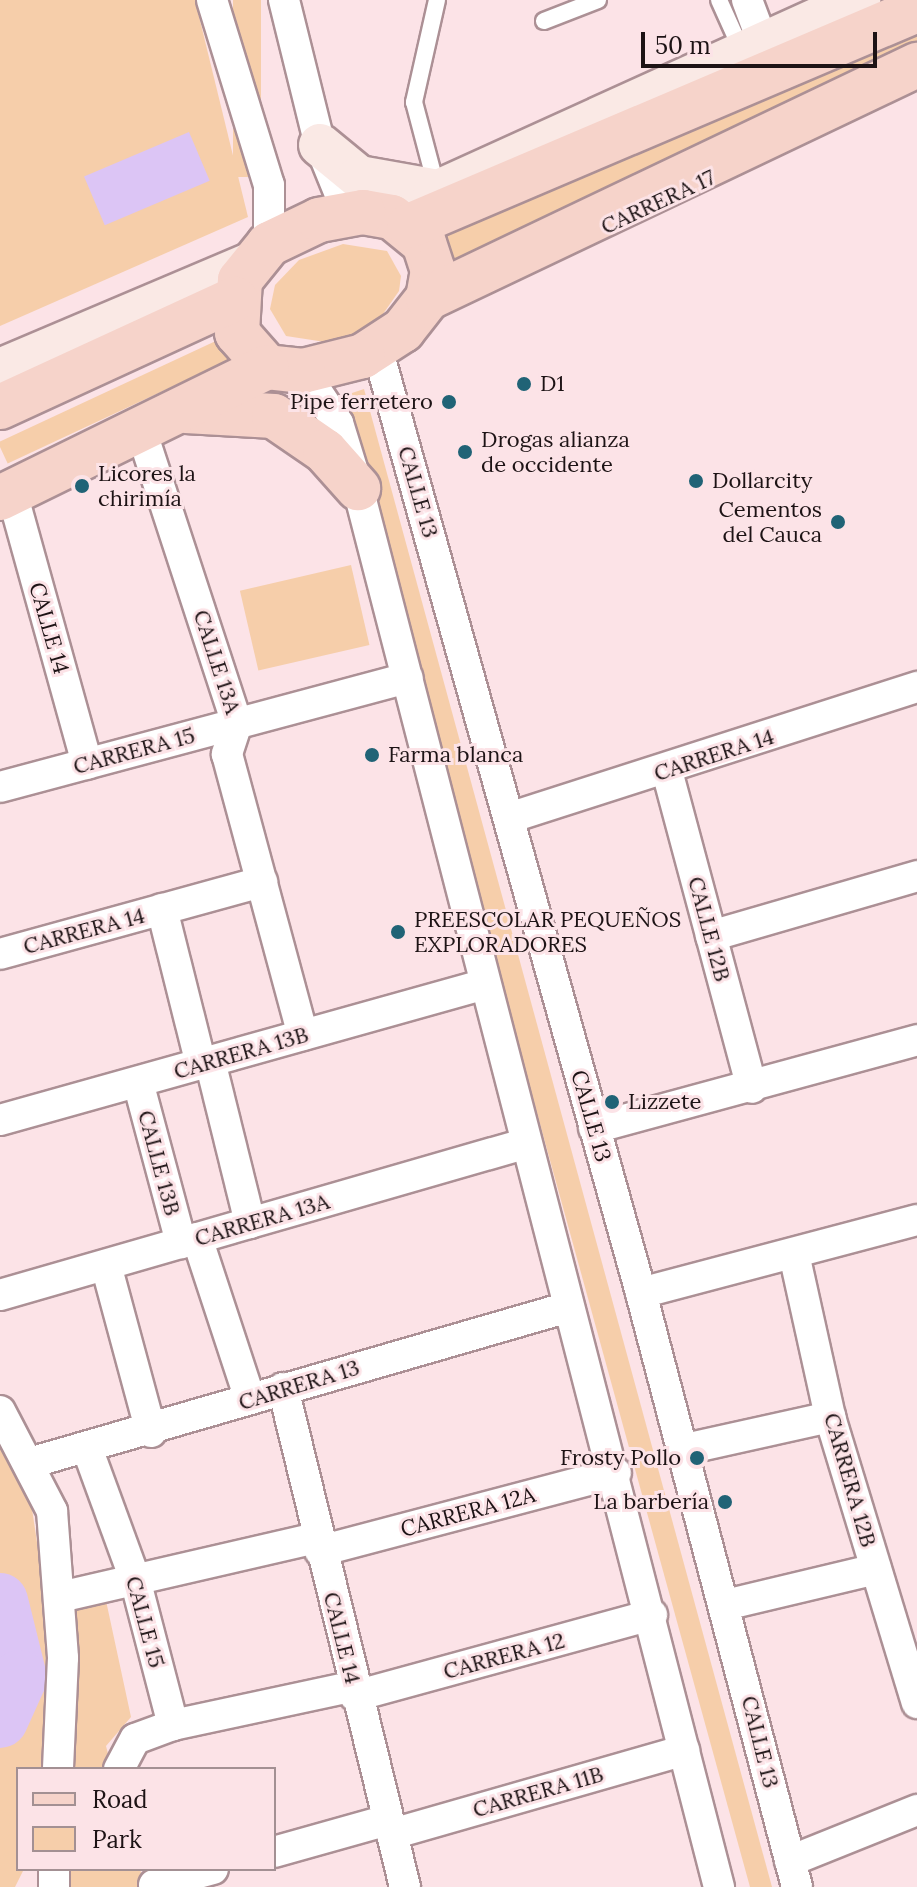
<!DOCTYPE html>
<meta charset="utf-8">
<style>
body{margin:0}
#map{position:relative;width:917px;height:1887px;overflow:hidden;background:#fce3e7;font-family:Lora,serif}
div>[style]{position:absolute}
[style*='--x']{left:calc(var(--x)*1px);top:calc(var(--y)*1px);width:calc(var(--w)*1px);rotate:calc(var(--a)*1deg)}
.green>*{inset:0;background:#f6ceaa;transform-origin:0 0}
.water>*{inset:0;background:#dcc5f5;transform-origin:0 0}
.river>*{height:56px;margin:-28px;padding:0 28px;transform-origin:28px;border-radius:28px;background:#dcc5f5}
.roads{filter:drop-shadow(2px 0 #ac9095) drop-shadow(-2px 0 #ac9095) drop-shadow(0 2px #ac9095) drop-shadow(0 -2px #ac9095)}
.service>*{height:16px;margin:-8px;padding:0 8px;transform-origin:8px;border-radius:8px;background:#fff}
.minor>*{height:30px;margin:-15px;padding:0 15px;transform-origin:15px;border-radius:15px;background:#fff}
.secondary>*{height:42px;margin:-21px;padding:0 21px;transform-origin:21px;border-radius:21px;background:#fae9e5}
.primary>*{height:44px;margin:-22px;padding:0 22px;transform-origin:22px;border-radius:22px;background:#f6d3ca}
.dots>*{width:22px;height:22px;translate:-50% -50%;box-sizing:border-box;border:4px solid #fce3e7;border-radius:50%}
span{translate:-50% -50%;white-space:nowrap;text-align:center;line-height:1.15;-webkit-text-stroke:6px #fce3e7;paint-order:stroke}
.street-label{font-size:22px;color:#1d1315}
.poi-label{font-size:22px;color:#1d1315}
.left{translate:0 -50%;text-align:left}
.right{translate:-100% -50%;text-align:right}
.legend{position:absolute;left:16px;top:1767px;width:260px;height:104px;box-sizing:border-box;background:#fce3e7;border:2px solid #a39093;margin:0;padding:10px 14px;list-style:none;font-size:24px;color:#1d1315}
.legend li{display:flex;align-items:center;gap:16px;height:40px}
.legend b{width:40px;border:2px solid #a39093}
.scale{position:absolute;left:641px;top:32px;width:236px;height:36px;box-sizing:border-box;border:4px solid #1d1315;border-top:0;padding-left:10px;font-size:24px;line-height:28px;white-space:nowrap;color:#1d1315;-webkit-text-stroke:6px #fce3e7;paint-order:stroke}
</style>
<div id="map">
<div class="green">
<div style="clip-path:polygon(0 0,195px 0,248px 217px,0 326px)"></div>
<div style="left:233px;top:0;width:28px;height:177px"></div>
<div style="clip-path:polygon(917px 19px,917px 58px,454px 273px,436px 230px)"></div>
<div style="clip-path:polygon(343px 244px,387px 251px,401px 276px,399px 291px,383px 314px,357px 333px,325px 342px,286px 336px,270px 309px,275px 285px,299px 260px)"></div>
<div style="left:220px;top:339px;width:23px;height:245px;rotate:65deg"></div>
<div style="clip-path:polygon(364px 389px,772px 1887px,750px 1887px,340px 397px)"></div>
<div style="left:351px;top:565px;width:82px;height:114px;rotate:77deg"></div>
<div style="clip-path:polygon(0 1443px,32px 1509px,54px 1655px,46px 1769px,18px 1769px,18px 1869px,24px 1869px,15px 1887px,0 1887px)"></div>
<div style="clip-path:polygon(105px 1596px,131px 1717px,106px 1746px,112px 1769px,70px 1769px,71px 1602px)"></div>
<div style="clip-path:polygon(55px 1869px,140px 1869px,145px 1887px,45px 1887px)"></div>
</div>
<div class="water">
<div style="left:189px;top:132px;width:53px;height:114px;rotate:67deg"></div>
</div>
<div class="river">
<div style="--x:0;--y:1601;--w:79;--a:76.1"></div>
<div style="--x:19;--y:1678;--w:46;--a:114.3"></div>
</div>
<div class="roads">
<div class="service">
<div style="--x:437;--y:0;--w:105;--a:102.7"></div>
<div style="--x:414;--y:102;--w:90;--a:75.2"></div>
<div style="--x:719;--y:0;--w:54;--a:65.8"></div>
<div style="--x:544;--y:21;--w:58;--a:-21.3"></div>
</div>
<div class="minor">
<div style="--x:212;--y:0;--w:194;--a:72.9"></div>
<div style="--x:269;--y:185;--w:59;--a:90"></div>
<div style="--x:284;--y:0;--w:149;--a:76.1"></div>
<div style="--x:320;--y:145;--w:74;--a:67.9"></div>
<div style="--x:747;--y:0;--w:43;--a:69.4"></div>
<div style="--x:377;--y:348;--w:981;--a:74.39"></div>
<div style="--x:641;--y:1293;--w:614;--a:75.28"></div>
<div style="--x:303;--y:371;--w:63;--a:56.1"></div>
<div style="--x:338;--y:423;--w:68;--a:72.9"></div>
<div style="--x:358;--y:488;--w:1445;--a:75.53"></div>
<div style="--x:141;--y:430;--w:308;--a:71.9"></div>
<div style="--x:237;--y:723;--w:33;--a:108"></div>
<div style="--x:227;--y:754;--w:291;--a:74.9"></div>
<div style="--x:12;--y:493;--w:281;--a:74.5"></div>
<div style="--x:667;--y:771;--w:328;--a:75"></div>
<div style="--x:0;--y:787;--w:422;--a:-15"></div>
<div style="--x:509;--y:818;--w:429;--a:-17.8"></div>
<div style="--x:162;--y:909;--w:160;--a:75.9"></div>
<div style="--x:711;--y:936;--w:215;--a:-16.2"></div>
<div style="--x:0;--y:954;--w:272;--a:-15.4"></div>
<div style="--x:210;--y:1061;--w:167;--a:76.1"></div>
<div style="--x:138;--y:1082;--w:167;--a:75"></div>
<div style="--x:0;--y:1120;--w:501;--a:-15.65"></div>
<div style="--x:594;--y:1128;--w:335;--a:-15.2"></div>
<div style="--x:197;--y:1238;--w:169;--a:71.8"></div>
<div style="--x:794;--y:1254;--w:167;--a:77.5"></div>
<div style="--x:830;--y:1417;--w:299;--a:73.1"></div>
<div style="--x:106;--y:1265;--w:173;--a:74.9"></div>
<div style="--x:641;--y:1293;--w:285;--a:-14.8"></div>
<div style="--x:0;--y:1295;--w:545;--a:-16.08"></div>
<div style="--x:283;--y:1388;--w:514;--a:76.26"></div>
<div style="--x:0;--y:1411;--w:113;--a:62.5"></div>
<div style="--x:52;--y:1511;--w:147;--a:85.7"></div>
<div style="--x:63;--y:1658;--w:111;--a:92.6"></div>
<div style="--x:87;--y:1448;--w:140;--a:69.9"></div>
<div style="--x:135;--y:1579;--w:151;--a:75.4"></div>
<div style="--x:173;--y:1725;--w:40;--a:159.8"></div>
<div style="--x:135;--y:1739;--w:34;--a:118"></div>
<div style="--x:681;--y:1450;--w:153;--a:-12.5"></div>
<div style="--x:33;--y:1462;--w:554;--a:-16.14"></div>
<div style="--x:320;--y:1551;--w:306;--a:-14.8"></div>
<div style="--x:60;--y:1597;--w:266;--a:-13"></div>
<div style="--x:725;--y:1605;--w:155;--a:-13.4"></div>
<div style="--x:355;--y:1696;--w:308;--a:-15.3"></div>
<div style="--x:173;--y:1725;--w:186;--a:-12.1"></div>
<div style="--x:392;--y:1834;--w:304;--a:-16"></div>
<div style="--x:274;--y:1852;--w:118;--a:-15.7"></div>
<div style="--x:790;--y:1861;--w:137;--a:-21.9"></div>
<div style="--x:154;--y:1885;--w:61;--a:-15.2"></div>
<div style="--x:54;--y:1887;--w:18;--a:-90"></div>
</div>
<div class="secondary">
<div style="--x:320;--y:145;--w:50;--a:39.4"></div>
<div style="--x:359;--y:177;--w:80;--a:10"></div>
<div style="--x:434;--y:193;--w:467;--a:-24.4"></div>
<div style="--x:0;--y:370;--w:274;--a:-23"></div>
</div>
<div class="primary">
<div style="--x:363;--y:212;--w:29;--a:10"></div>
<div style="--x:392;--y:217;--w:41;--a:39.1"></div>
<div style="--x:424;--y:243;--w:28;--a:72"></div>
<div style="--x:433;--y:270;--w:28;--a:100"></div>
<div style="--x:428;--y:298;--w:41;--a:128"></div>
<div style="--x:403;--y:330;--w:48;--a:147"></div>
<div style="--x:363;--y:356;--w:62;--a:166"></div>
<div style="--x:303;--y:371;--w:36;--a:-174"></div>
<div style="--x:267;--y:367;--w:45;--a:-131.4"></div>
<div style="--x:237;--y:333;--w:53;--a:-86.8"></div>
<div style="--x:240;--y:280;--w:46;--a:-51.1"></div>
<div style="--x:269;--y:244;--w:55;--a:-25.6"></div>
<div style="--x:319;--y:220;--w:45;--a:-10.3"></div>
<div style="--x:409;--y:226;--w:552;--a:-23.04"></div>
<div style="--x:428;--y:298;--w:542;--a:-25.48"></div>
<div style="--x:0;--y:407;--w:259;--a:-24.7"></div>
<div style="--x:186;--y:411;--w:88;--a:3.3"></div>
<div style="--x:274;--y:416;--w:62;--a:34.5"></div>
<div style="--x:325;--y:451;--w:50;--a:48.3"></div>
<div style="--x:0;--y:498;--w:297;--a:-26.1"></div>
</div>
</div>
<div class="dots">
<div style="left:524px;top:384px;background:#206376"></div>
<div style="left:449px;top:402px;background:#206376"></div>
<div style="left:465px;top:452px;background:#206376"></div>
<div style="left:696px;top:481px;background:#206376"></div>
<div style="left:82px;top:486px;background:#206376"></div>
<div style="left:838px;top:522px;background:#206376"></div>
<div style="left:372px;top:755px;background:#206376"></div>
<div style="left:398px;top:932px;background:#206376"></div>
<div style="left:612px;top:1102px;background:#206376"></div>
<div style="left:697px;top:1458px;background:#206376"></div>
<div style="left:725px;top:1502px;background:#206376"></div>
</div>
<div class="street-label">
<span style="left:658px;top:202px;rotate:-25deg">CARRERA 17</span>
<span style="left:418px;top:492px;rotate:74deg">CALLE 13</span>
<span style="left:49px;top:628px;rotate:74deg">CALLE 14</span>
<span style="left:217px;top:662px;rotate:72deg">CALLE 13A</span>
<span style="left:134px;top:751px;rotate:-15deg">CARRERA 15</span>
<span style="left:714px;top:755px;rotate:-18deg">CARRERA 14</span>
<span style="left:709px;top:929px;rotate:75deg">CALLE 12B</span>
<span style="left:84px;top:931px;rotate:-15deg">CARRERA 14</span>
<span style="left:241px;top:1053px;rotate:-16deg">CARRERA 13B</span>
<span style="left:591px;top:1116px;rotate:74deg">CALLE 13</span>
<span style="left:159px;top:1163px;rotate:75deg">CALLE 13B</span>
<span style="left:262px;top:1220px;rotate:-16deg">CARRERA 13A</span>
<span style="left:299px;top:1385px;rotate:-17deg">CARRERA 13</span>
<span style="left:850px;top:1480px;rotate:74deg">CARRERA 12B</span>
<span style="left:468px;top:1512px;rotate:-15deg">CARRERA 12A</span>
<span style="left:145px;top:1622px;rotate:75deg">CALLE 15</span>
<span style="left:342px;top:1638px;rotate:76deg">CALLE 14</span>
<span style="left:504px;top:1656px;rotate:-15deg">CARRERA 12</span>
<span style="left:760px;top:1742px;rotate:76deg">CALLE 13</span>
<span style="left:538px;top:1792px;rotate:-16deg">CARRERA 11B</span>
</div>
<div class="poi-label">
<span class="left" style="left:540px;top:384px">D1</span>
<span class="right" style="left:433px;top:402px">Pipe ferretero</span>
<span class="left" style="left:481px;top:452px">Drogas alianza<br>de occidente</span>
<span class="left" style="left:98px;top:486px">Licores la<br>chirimía</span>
<span class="left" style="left:712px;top:481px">Dollarcity</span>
<span class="right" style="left:822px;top:522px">Cementos<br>del Cauca</span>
<span class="left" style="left:388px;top:755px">Farma blanca</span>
<span class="left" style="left:414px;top:932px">PREESCOLAR PEQUEÑOS<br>EXPLORADORES</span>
<span class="left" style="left:628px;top:1102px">Lizzete</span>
<span class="right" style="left:681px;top:1458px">Frosty Pollo</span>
<span class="right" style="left:709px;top:1502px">La barbería</span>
</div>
<ul class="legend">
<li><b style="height:10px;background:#f6d3ca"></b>Road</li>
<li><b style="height:22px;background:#f6ceaa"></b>Park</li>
</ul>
<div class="scale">50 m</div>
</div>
